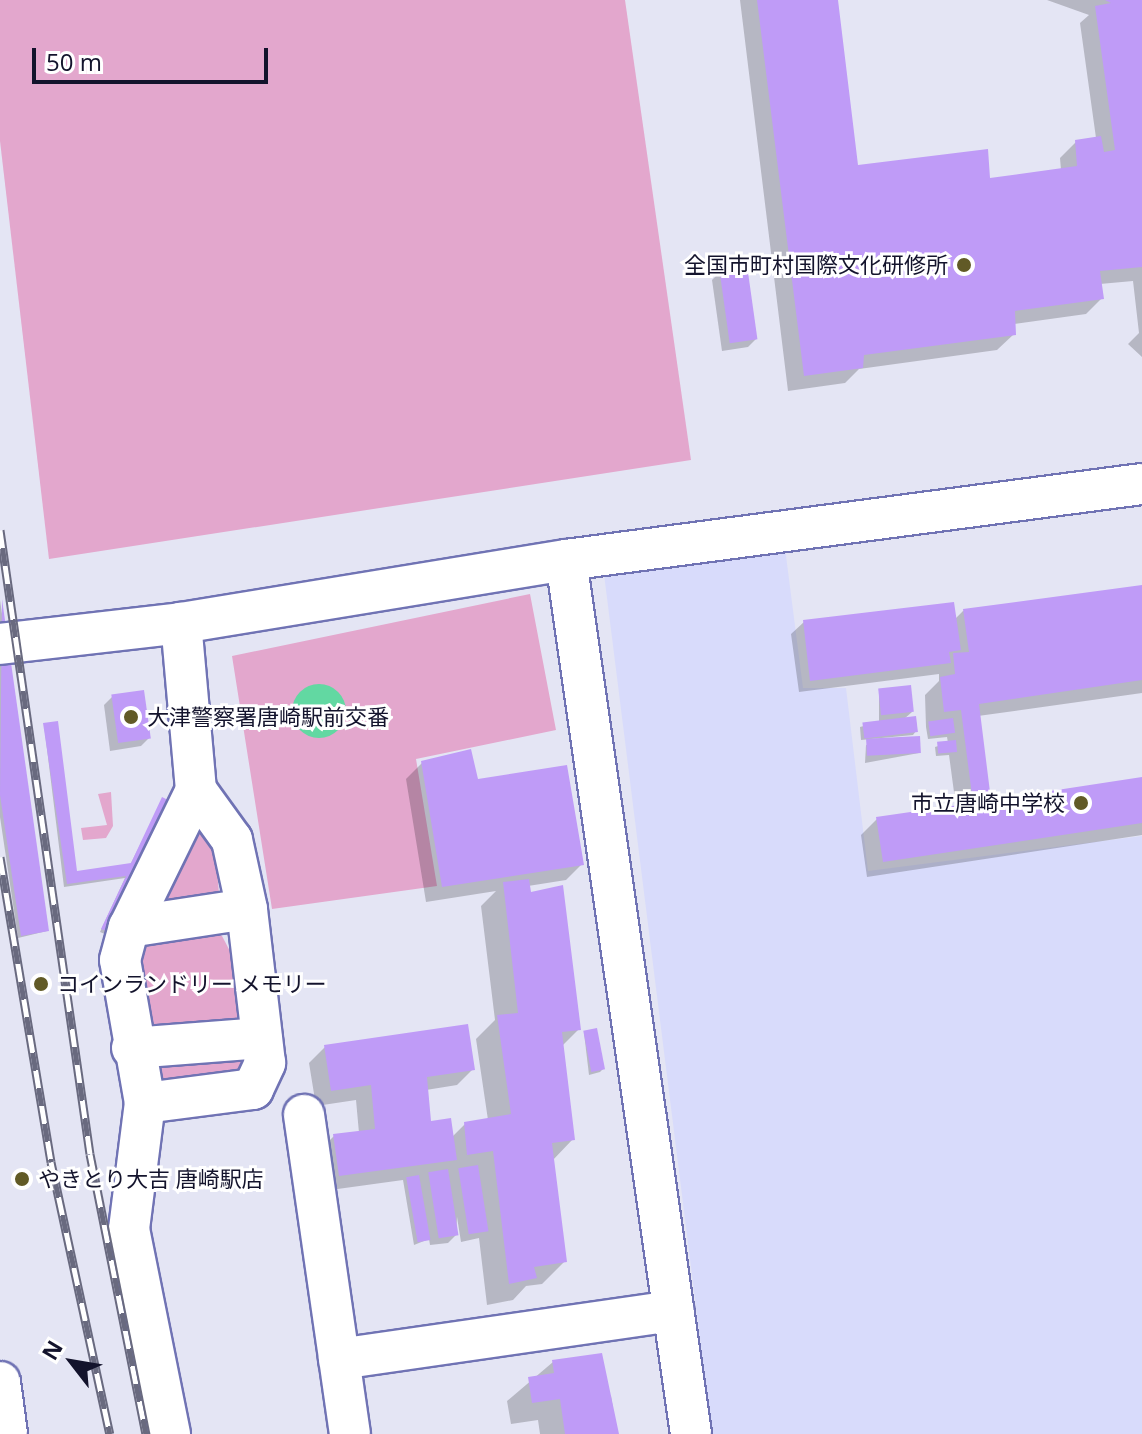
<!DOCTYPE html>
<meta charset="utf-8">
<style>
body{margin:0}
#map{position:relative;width:1142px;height:1434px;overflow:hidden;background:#e4e5f4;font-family:"Open Sans","Noto Sans JP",sans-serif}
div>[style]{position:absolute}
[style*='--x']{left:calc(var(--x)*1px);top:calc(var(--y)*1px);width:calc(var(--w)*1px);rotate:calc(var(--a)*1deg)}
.built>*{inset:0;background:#d8dbfb}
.green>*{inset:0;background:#e3a7cd}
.water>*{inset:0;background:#62d8a2}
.round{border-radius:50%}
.shadow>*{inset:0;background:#0003}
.building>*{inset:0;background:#bf9bf7;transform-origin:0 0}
.roads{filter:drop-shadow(2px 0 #7073b4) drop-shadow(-2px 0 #7073b4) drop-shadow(0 2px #7073b4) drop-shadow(0 -2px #7073b4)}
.minor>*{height:40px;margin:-20px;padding:0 20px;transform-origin:20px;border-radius:20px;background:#fff}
.rail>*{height:9px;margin-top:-4.5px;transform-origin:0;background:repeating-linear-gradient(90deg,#fff 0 18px,#696a7f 0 36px);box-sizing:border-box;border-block:2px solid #696a7f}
.dots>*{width:22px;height:22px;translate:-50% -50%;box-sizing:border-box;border:4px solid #fff;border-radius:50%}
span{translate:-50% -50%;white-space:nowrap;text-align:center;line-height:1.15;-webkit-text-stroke:6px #fff;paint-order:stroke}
.poi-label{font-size:22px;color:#13132c}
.right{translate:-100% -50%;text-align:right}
.left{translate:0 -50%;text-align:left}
.north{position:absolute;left:32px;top:1322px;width:80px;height:80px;-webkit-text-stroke:6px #fff;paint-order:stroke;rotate:301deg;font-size:22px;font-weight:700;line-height:32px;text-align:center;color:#13132c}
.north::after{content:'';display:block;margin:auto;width:28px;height:36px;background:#13132c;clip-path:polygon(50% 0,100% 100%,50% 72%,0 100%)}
.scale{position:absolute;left:32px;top:48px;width:236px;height:36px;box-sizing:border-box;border:4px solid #13132c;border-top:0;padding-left:10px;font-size:24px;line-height:28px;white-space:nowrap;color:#13132c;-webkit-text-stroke:6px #fff;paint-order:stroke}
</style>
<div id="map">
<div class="built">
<div style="clip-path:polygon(785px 548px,803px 688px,846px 688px,868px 871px,1142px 836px,1142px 1434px,712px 1434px,604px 574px)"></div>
</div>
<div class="green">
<div style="clip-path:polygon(0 0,625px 0,691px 460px,49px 559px,0 141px)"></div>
<div style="clip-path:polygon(530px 594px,556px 730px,416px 759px,437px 886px,272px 909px,232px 656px)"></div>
<div style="clip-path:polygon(111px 792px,113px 826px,106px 838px,83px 840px,81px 828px,107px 825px,98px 794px)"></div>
<div style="clip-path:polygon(196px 826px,214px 836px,219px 894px,153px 907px)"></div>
<div style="clip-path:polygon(199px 925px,222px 936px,232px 955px,238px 1016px,227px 1027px,140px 1034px,130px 950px)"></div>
<div style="clip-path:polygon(247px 1055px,234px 1076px,169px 1088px,147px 1081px,144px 1063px)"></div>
</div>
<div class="water">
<div class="round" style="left:292px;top:684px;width:54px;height:54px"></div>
</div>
<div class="shadow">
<div style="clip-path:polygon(740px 0,836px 0,856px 168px,988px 180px,1061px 170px,1060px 158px,1076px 142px,1096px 138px,1080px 23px,1089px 15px,1047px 0,1142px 0,1142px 357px,1128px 344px,1139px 333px,1133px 281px,1100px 284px,1102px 298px,1086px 314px,1014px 324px,1014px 334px,997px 350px,859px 369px,845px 383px,788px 391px)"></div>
<div style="clip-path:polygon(720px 272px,756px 339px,748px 347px,722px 351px,712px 280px)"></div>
<div style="clip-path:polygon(1142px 587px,1142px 693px,978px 716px,990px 802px,1142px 779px,1142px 835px,867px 877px,861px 835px,877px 819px,956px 807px,949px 755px,936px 756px,935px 747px,948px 743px,947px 737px,928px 739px,926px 727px,925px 695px,939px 681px,939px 674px,799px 692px,791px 634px,804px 622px,954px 620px,963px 611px)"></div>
<div style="clip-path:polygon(0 600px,47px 931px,18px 938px,0 817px)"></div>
<div style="clip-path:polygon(879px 691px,912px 712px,904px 719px,916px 731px,913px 735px,861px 740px,860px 727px,879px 722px)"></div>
<div style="clip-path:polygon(112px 697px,149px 738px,141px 746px,110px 751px,104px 705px)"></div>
<div style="clip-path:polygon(44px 725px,75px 873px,130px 865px,163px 799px,107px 935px,100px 932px,125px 878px,64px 887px)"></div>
<div style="clip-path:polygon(866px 745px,919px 753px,865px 763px)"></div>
<div style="clip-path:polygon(422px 763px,477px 782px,582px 864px,566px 880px,528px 886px,579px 1029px,562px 1046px,573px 1139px,552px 1161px,565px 1261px,542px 1284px,526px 1286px,513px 1300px,487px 1305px,479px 1238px,461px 1242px,457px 1217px,456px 1235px,448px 1243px,430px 1245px,429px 1239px,414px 1245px,403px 1180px,323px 1191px,318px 1152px,334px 1136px,359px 1133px,356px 1100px,316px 1106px,309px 1063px,325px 1047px,473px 1069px,457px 1085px,426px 1090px,429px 1123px,452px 1137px,465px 1124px,488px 1120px,476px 1039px,495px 1020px,481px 906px,496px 891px,426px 902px,406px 779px)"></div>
<div style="clip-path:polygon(584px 1033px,603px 1069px,600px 1072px,589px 1075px)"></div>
<div style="clip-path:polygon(553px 1362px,611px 1396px,617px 1434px,540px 1434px,538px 1420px,511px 1424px,507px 1401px)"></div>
</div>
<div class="building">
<div style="clip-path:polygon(757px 0,838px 0,858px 165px,988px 149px,990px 178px,1077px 166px,1075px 140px,1101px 136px,1104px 152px,1115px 150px,1095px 6px,1111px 3px,1105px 0,1142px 0,1142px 267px,1100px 271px,1104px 299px,1015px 311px,1016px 335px,864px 355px,863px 368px,804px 376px)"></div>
<div style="left:747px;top:265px;width:75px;height:28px;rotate:82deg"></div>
<div style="clip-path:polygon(1142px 585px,1142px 680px,979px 704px,991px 800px,1142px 777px,1142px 823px,883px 862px,876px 817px,973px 803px,961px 710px,944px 712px,940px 677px,955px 674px,953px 653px,969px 652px,963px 609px)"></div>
<div style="clip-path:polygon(2px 599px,49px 931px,21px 936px,0 795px)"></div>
<div style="clip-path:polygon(954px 602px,961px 650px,949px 652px,951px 663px,810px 681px,803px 620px)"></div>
<div style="left:911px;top:685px;width:27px;height:33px;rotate:84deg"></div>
<div style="left:144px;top:690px;width:49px;height:33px;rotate:82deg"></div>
<div style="left:916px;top:716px;width:16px;height:54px;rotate:83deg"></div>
<div style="left:953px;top:718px;width:15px;height:25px;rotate:82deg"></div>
<div style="clip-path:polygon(58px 721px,77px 871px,131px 863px,162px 797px,172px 802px,112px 933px,101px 929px,126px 876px,67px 884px,43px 723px)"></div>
<div style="left:920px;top:736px;width:17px;height:54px;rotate:87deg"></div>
<div style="left:956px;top:740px;width:12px;height:19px;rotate:85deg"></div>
<div style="clip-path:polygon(471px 749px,478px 779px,567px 765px,584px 865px,442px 887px,421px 761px)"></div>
<div style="clip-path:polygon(529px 879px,531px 892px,563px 885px,581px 1030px,562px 1032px,575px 1140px,552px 1143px,567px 1262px,534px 1267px,537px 1278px,509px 1284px,493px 1151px,467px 1155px,464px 1122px,511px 1114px,497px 1015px,518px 1013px,503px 882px)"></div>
<div style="clip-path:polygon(468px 1024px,475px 1070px,427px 1077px,431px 1121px,451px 1118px,457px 1160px,339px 1176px,333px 1134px,375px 1129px,371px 1085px,331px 1091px,324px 1045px)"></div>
<div style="left:597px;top:1028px;width:42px;height:14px;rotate:79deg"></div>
<div style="left:478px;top:1165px;width:67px;height:20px;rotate:81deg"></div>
<div style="left:448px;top:1169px;width:67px;height:20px;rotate:81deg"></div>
<div style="left:419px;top:1175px;width:66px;height:13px;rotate:80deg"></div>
<div style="clip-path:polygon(602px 1353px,619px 1434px,565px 1434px,560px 1399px,532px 1403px,528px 1377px,554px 1373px,552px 1360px)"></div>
</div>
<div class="roads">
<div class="minor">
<div style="--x:566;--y:560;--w:883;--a:81.86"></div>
<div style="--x:0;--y:644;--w:182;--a:-6.6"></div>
<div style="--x:181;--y:623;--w:390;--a:-9.3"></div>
<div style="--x:566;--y:560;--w:581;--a:-7.52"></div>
<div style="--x:129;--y:927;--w:119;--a:-8.7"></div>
<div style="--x:132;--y:1048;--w:130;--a:-4.4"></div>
<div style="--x:145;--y:1103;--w:109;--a:-7.4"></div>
<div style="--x:253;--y:1089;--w:29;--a:-65"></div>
<div style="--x:265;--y:1063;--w:155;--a:-96.7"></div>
<div style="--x:247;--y:909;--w:71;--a:-102.3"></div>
<div style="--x:232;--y:840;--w:62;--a:-125.8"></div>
<div style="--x:304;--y:1115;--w:322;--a:81.8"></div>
<div style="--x:339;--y:1359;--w:338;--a:-8.2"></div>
<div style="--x:0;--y:1382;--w:52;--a:82.3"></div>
<div style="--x:170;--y:1434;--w:209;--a:-101.3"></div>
<div style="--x:129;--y:1229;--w:127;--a:-82.8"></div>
<div style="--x:145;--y:1103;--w:145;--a:-99.9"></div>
<div style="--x:120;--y:960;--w:34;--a:-75"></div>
<div style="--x:129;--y:927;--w:153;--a:-63.9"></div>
<div style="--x:196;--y:790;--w:168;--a:-95.1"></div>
</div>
</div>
<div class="rail">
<div style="--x:0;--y:530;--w:630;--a:81.79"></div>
<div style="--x:90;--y:1154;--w:286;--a:78.7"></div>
<div style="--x:0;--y:857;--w:309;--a:80.5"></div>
<div style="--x:51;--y:1162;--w:278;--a:77.8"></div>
</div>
<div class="dots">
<div style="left:964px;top:265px;background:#615a26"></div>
<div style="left:131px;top:717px;background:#615a26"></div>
<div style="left:1081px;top:803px;background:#615a26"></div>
<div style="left:41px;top:984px;background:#615a26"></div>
<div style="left:22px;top:1179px;background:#615a26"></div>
</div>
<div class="poi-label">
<span class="right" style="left:948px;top:265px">全国市町村国際文化研修所</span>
<span class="left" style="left:147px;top:717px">大津警察署唐崎駅前交番</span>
<span class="right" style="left:1065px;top:803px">市立唐崎中学校</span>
<span class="left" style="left:57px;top:984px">コインランドリー メモリー</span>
<span class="left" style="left:38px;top:1179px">やきとり大吉 唐崎駅店</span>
</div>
<div class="north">N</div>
<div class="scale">50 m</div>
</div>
